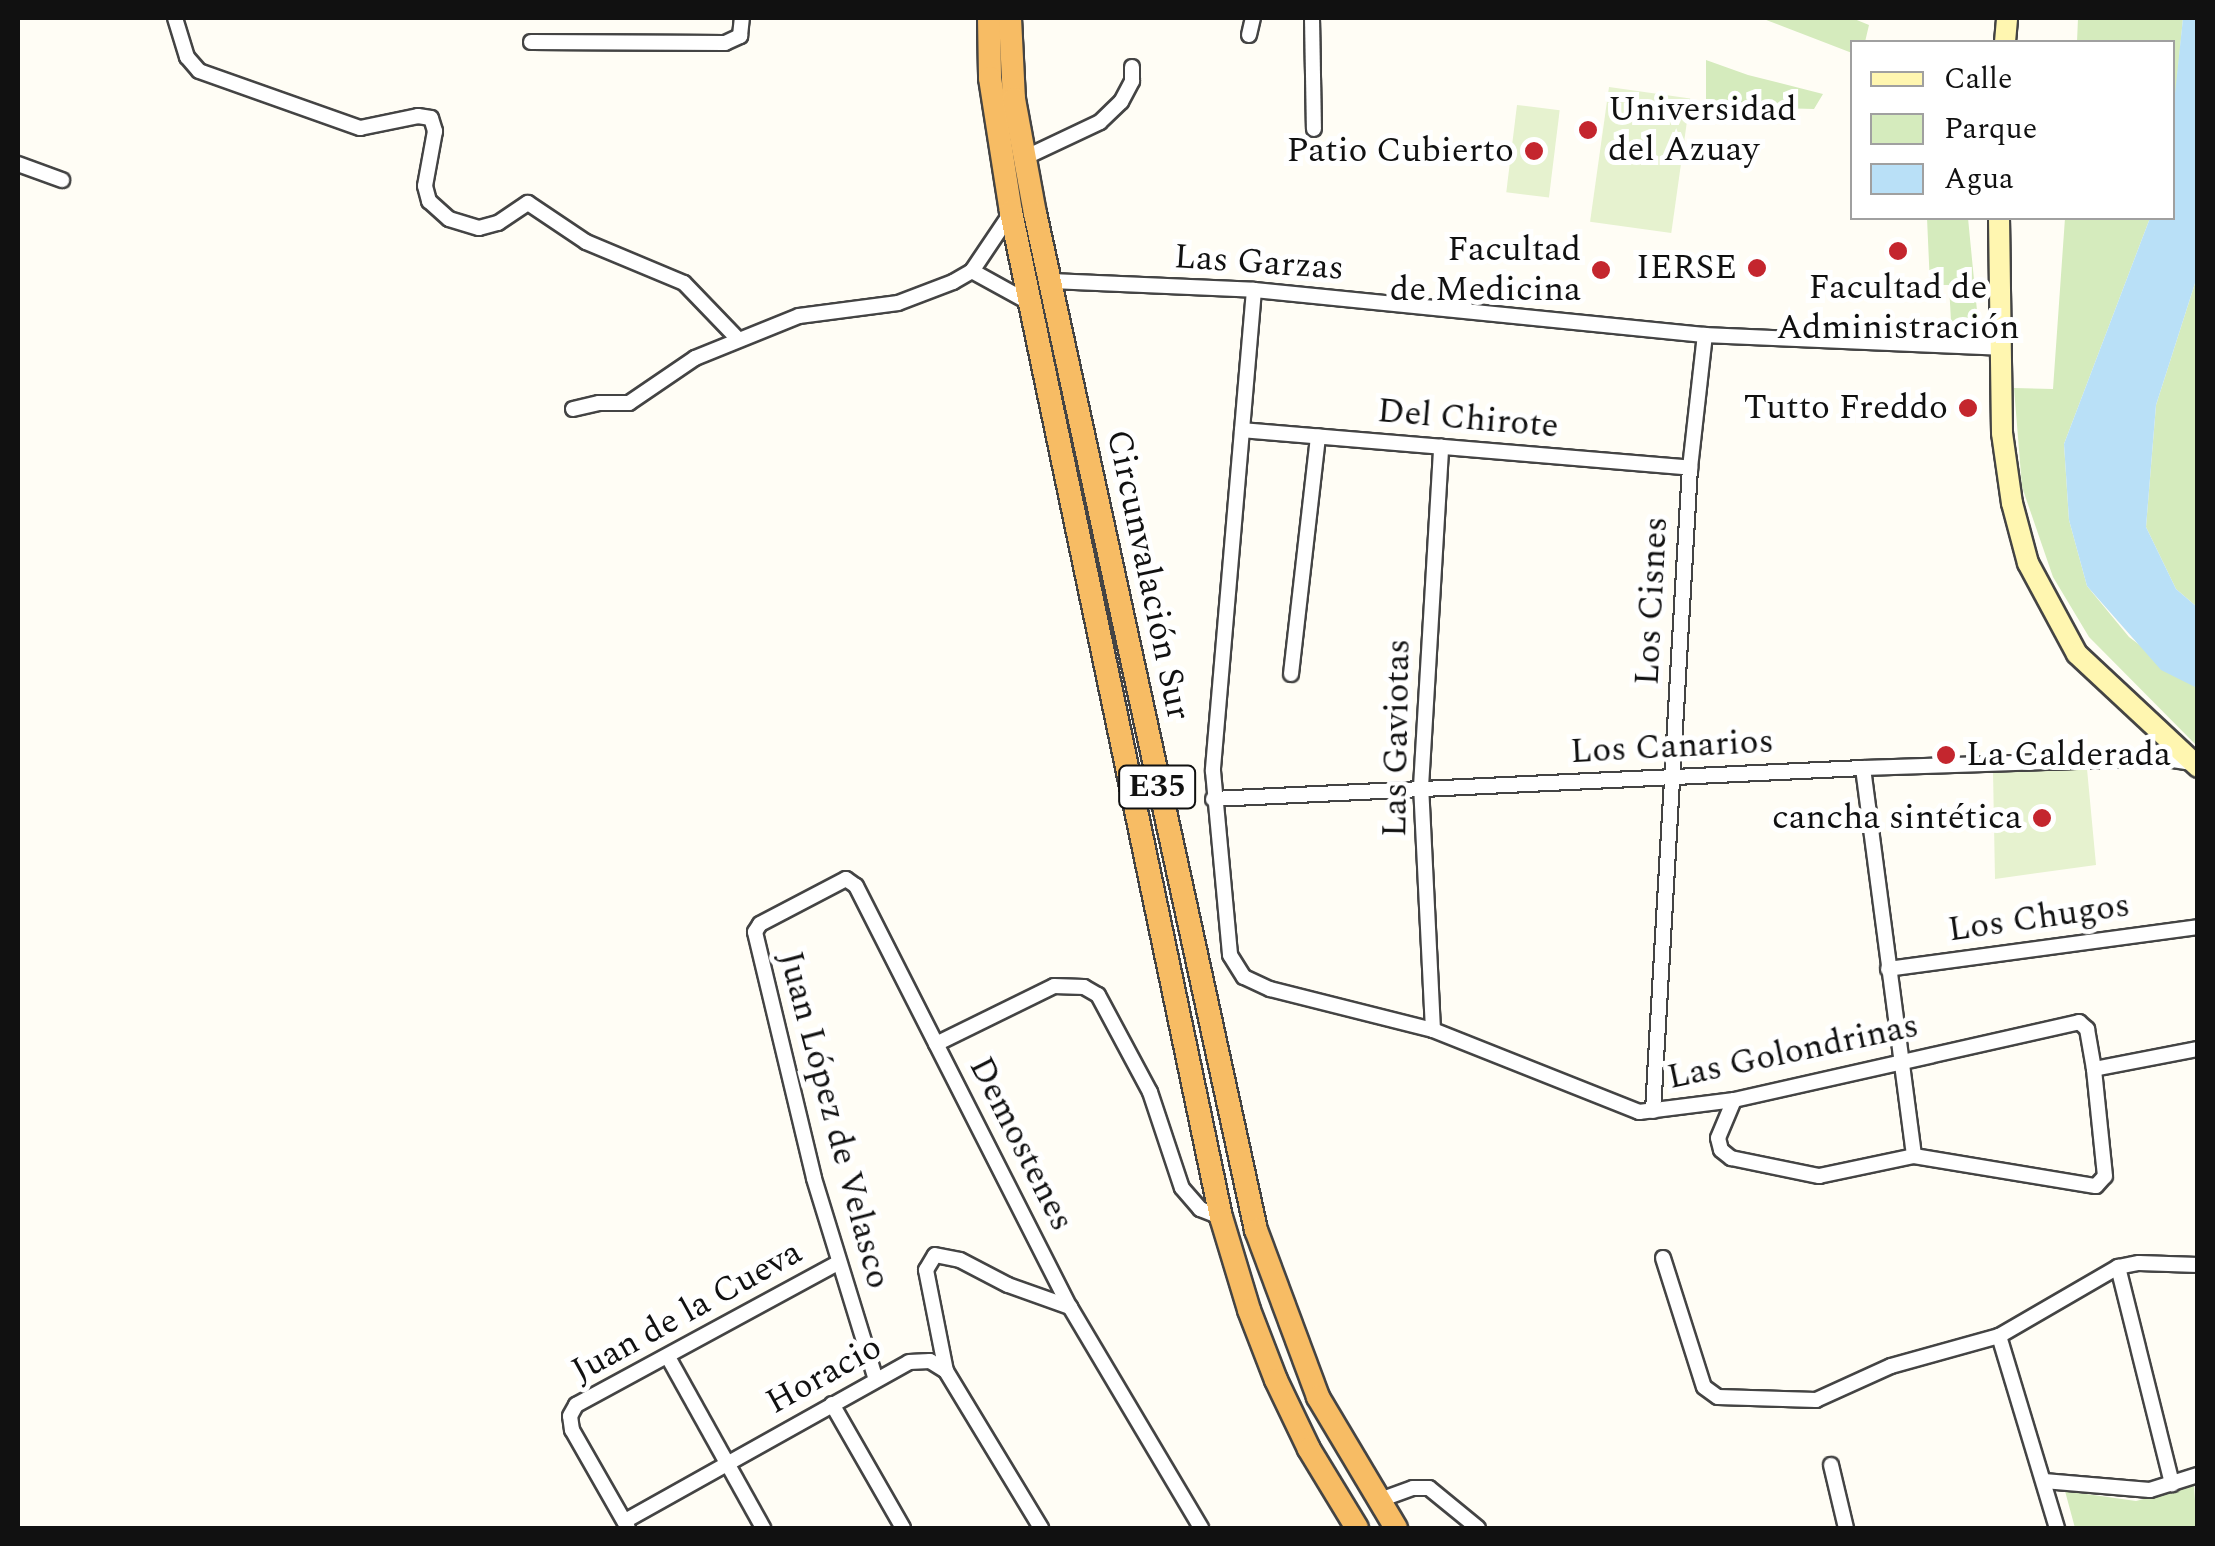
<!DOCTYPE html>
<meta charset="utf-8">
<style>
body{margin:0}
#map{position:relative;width:2215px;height:1546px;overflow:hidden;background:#fffdf5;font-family:Spectral,serif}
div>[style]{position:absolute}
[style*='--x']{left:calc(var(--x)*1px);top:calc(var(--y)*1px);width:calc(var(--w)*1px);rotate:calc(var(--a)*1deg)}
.green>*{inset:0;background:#d5ebbd}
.pitch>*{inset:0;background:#e6f2cf;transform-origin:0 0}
.water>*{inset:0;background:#b9e0f7}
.roads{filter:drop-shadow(2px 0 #444) drop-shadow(-2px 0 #444) drop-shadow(0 2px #444) drop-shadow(0 -2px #444)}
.minor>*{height:14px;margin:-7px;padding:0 7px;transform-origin:7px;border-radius:7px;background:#fff}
.secondary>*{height:20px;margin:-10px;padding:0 10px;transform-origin:10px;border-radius:10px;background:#fff6b0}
.trunk>*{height:22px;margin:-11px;padding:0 11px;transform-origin:11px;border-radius:11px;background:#f7bc64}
.dots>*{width:28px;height:28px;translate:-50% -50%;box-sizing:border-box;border:5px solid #fff;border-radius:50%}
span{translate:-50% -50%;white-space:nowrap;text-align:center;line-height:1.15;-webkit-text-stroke:10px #fff;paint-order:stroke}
.shield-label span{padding:2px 8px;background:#fff;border:2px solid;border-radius:8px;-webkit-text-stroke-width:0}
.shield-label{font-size:32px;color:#111;font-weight:700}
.poi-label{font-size:35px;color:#111}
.left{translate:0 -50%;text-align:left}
.right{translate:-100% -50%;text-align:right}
.street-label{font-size:35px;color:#111}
.frame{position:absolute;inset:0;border:20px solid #111;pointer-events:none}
.legend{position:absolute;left:1850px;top:40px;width:325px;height:180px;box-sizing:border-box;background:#fff;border:2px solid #a0a0a0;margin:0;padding:12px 18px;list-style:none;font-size:30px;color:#111}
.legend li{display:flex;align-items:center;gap:20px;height:50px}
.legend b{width:50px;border:2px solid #a0a0a0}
</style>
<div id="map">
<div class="green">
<div style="clip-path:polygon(1761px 18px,1852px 18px,1869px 25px,1865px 42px,1852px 42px,1852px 53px)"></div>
<div style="clip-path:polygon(2078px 18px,2183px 18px,2173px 122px,2172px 42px,2077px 42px)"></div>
<div style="clip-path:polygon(1706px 60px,1748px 75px,1823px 94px,1814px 109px,1706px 106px)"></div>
<div style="clip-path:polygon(1927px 218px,1968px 218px,1978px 321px,1965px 338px,1952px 339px,1949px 285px,1930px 285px)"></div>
<div style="clip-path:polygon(2065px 218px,2150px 218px,2064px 444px,2069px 520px,2087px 586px,2129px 637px,2197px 688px,2197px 746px,2089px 637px,2053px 577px,2022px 487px,2014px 388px,2053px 389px)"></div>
<div style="clip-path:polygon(2197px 277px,2197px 607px,2176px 589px,2146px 527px,2156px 405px)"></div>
<div style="clip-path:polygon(2194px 1486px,2197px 1528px,2075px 1528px,2065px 1491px,2136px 1501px)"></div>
</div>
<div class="pitch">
<div style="left:1609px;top:87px;width:82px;height:136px;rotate:8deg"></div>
<div style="left:1517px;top:105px;width:43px;height:88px;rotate:7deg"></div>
<div style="clip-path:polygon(2087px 769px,2096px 865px,1995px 879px,1993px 771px)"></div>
</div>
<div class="water">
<div style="clip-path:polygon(2183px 18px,2197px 18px,2197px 277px,2156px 405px,2146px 527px,2176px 589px,2197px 607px,2197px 688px,2161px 670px,2087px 586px,2069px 520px,2064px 444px,2150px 218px,2172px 218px,2172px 122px)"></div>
</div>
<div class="roads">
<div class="minor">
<div style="--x:175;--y:18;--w:41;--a:72.9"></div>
<div style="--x:187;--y:57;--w:18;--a:49"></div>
<div style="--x:199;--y:71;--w:171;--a:19.5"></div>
<div style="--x:360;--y:128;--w:59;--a:-11.7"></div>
<div style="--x:418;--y:116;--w:13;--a:9"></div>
<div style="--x:431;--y:118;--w:14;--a:73"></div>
<div style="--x:435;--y:131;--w:56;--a:100.3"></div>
<div style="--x:425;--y:186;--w:16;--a:75"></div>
<div style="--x:429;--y:201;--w:27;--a:42"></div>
<div style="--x:449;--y:219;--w:31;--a:17"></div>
<div style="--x:479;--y:228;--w:20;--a:-15"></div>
<div style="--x:498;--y:223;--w:36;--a:-34"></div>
<div style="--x:528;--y:203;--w:70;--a:33.9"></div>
<div style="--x:586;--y:242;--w:106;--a:22.7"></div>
<div style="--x:684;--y:283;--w:76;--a:46.1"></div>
<div style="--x:1312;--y:18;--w:111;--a:89"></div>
<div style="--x:1249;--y:35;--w:17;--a:-77"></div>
<div style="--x:531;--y:42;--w:194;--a:0.3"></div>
<div style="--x:725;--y:43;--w:17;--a:-25"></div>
<div style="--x:740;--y:36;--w:18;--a:-84"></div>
<div style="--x:1024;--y:158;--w:84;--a:-25.3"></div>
<div style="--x:1100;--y:122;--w:29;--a:-44"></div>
<div style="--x:1121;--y:102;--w:24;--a:-62"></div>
<div style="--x:1132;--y:81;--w:14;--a:-90"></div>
<div style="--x:18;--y:164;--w:47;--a:20"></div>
<div style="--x:972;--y:271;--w:66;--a:28.9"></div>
<div style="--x:1051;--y:281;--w:203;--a:2.5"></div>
<div style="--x:1254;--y:290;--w:453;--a:5.7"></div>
<div style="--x:1705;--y:335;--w:294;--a:2.5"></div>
<div style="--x:1254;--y:290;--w:483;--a:94.9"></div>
<div style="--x:1213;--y:771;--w:185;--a:84.7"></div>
<div style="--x:1230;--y:955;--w:26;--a:58"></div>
<div style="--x:1244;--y:977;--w:29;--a:25"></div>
<div style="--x:1270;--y:989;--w:168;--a:14.1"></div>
<div style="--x:1433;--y:1030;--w:222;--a:21.7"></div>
<div style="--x:1639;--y:1112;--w:96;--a:-7.2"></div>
<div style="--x:1734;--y:1100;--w:354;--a:-12.7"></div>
<div style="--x:2079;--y:1022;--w:11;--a:41"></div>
<div style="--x:2087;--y:1029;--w:41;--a:80.1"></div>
<div style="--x:2094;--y:1069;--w:106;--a:-10.9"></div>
<div style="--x:573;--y:409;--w:27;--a:-13"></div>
<div style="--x:599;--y:403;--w:30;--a:0"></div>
<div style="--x:629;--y:403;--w:80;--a:-34.3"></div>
<div style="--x:695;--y:358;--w:112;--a:-22"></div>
<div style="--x:799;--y:316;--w:100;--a:-7.5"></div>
<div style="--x:898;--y:303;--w:59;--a:-20.9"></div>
<div style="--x:953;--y:282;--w:22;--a:-30"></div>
<div style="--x:972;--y:271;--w:70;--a:-56.1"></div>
<div style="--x:1242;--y:430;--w:450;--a:4.8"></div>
<div style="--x:1291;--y:674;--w:239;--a:-83.5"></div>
<div style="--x:1863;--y:768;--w:391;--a:82.5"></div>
<div style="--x:1213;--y:799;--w:651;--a:-2.73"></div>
<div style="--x:1863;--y:768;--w:297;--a:-1.9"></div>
<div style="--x:2160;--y:758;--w:31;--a:9"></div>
<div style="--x:1888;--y:969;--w:313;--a:-7.7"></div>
<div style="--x:1433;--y:1030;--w:243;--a:-92.8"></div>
<div style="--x:1421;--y:787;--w:341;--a:-86.6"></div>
<div style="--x:936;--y:1044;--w:131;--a:-26.2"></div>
<div style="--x:1054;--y:986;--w:30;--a:2"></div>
<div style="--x:1084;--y:987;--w:16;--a:30"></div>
<div style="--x:1098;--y:995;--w:110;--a:61.8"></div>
<div style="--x:1150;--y:1092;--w:101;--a:71.6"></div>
<div style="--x:1182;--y:1188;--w:28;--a:49"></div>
<div style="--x:1200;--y:1209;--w:22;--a:21"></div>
<div style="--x:1734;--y:1100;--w:41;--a:112.8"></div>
<div style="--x:1718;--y:1138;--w:12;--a:76"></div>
<div style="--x:1721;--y:1150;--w:13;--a:39"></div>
<div style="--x:1731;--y:1158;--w:90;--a:11.6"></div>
<div style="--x:1819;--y:1176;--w:97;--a:-11.9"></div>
<div style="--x:1914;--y:1156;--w:184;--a:9.4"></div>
<div style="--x:2096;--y:1186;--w:13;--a:-48"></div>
<div style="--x:2105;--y:1176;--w:108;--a:-95.9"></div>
<div style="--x:1653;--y:1111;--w:644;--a:-86.71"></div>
<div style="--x:1690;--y:468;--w:134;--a:-83.6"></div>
<div style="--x:1663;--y:1258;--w:135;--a:72.4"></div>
<div style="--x:1704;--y:1387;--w:17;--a:36"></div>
<div style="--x:1718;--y:1397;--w:98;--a:1.8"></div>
<div style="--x:1816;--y:1400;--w:82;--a:-24.4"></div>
<div style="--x:1891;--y:1366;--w:112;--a:-15.5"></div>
<div style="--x:1999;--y:1336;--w:138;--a:-30.1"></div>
<div style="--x:2118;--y:1267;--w:21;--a:-11"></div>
<div style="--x:2139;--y:1263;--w:59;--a:1.9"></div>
<div style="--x:2118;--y:1267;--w:224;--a:76"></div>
<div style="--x:1999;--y:1336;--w:201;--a:73.2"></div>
<div style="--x:668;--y:1357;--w:196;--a:60.9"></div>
<div style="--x:946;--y:1371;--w:103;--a:-101.2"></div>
<div style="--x:926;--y:1270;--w:17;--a:-59"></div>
<div style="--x:935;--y:1255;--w:25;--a:11"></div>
<div style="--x:960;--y:1260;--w:54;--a:27.5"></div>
<div style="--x:1008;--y:1285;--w:66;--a:19.5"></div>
<div style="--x:876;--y:1380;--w:211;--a:-107.1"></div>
<div style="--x:814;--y:1178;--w:253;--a:-103.5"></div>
<div style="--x:755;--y:932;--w:9;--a:-58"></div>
<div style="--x:760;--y:924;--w:97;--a:-27.6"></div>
<div style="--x:846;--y:879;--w:12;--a:35"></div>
<div style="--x:856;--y:886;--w:472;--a:63.1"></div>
<div style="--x:1070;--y:1307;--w:257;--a:59.3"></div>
<div style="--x:832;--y:1404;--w:143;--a:60.2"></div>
<div style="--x:1831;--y:1465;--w:65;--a:76.6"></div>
<div style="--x:2044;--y:1481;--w:106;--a:4.9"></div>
<div style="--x:2150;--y:1490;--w:50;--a:-17.4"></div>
<div style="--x:1377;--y:1501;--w:38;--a:-20"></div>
<div style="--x:1413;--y:1488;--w:16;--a:0"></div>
<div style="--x:1429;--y:1488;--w:63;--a:39.2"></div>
<div style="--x:625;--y:1521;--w:325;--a:-29.2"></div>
<div style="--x:909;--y:1362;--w:21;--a:-3"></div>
<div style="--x:930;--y:1361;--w:19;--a:32"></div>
<div style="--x:946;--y:1371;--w:184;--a:58.8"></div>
<div style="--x:628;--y:1528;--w:113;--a:-119.7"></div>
<div style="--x:572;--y:1430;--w:14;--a:-98"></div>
<div style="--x:570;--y:1416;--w:13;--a:-61"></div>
<div style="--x:576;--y:1405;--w:297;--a:-28.5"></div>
</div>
<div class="secondary">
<div style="--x:2005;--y:42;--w:24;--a:-85"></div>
<div style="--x:1999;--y:218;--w:215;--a:89.2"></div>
<div style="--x:2002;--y:433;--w:71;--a:81.9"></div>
<div style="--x:2012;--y:503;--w:62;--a:75.1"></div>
<div style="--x:2028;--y:563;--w:103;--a:61.7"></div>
<div style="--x:2077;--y:654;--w:166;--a:43"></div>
</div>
<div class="trunk">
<div style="--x:989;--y:18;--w:60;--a:89"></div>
<div style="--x:990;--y:78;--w:136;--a:81.1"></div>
<div style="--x:1011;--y:212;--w:1027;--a:78.2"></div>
<div style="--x:1221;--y:1217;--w:97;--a:73.2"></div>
<div style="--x:1249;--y:1310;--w:75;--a:68.9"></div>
<div style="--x:1276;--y:1380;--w:76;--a:64.4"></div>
<div style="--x:1309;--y:1449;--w:92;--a:58.7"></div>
<div style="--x:1010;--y:18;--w:81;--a:87.2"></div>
<div style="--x:1014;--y:99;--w:116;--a:79.6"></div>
<div style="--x:1035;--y:213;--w:1041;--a:77.74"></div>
<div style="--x:1256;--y:1230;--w:178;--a:69.6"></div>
<div style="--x:1318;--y:1397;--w:152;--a:59.2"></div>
</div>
</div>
<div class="dots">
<div style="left:1588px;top:130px;background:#c4262e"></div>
<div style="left:1534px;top:151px;background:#c4262e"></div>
<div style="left:1898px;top:251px;background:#c4262e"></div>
<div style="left:1757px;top:268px;background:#c4262e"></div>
<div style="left:1601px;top:270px;background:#c4262e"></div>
<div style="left:1968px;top:408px;background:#c4262e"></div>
<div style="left:1946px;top:755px;background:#c4262e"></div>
<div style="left:2042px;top:818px;background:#c4262e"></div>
</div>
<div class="shield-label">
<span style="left:1157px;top:787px">E35</span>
</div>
<div class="poi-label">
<span class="left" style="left:1608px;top:130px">Universidad<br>del Azuay</span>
<span class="right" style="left:1514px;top:151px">Patio Cubierto</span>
<span class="right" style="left:1581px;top:270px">Facultad<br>de Medicina</span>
<span class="right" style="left:1737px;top:268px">IERSE</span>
<span style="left:1898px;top:308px">Facultad de<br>Administración</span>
<span class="right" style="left:1948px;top:408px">Tutto Freddo</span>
<span class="left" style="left:1966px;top:755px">La Calderada</span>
<span class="right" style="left:2022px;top:818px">cancha sintética</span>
</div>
<div class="street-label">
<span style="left:1259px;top:263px;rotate:4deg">Las Garzas</span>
<span style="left:1468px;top:419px;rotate:5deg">Del Chirote</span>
<span style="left:1148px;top:575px;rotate:78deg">Circunvalación Sur</span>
<span style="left:1652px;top:601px;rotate:-87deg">Los Cisnes</span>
<span style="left:1397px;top:738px;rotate:-89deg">Las Gaviotas</span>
<span style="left:1672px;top:747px;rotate:-3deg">Los Canarios</span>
<span style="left:2039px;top:918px;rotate:-8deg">Los Chugos</span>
<span style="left:1793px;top:1052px;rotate:-12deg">Las Golondrinas</span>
<span style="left:834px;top:1120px;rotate:75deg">Juan López de Velasco</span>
<span style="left:1021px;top:1144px;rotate:63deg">Demostenes</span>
<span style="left:687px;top:1312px;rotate:-29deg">Juan de la Cueva</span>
<span style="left:824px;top:1375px;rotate:-29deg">Horacio</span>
</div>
<div class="frame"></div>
<ul class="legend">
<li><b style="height:12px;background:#fff6b0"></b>Calle</li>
<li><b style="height:28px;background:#d5ebbd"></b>Parque</li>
<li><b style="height:28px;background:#b9e0f7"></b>Agua</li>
</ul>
</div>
